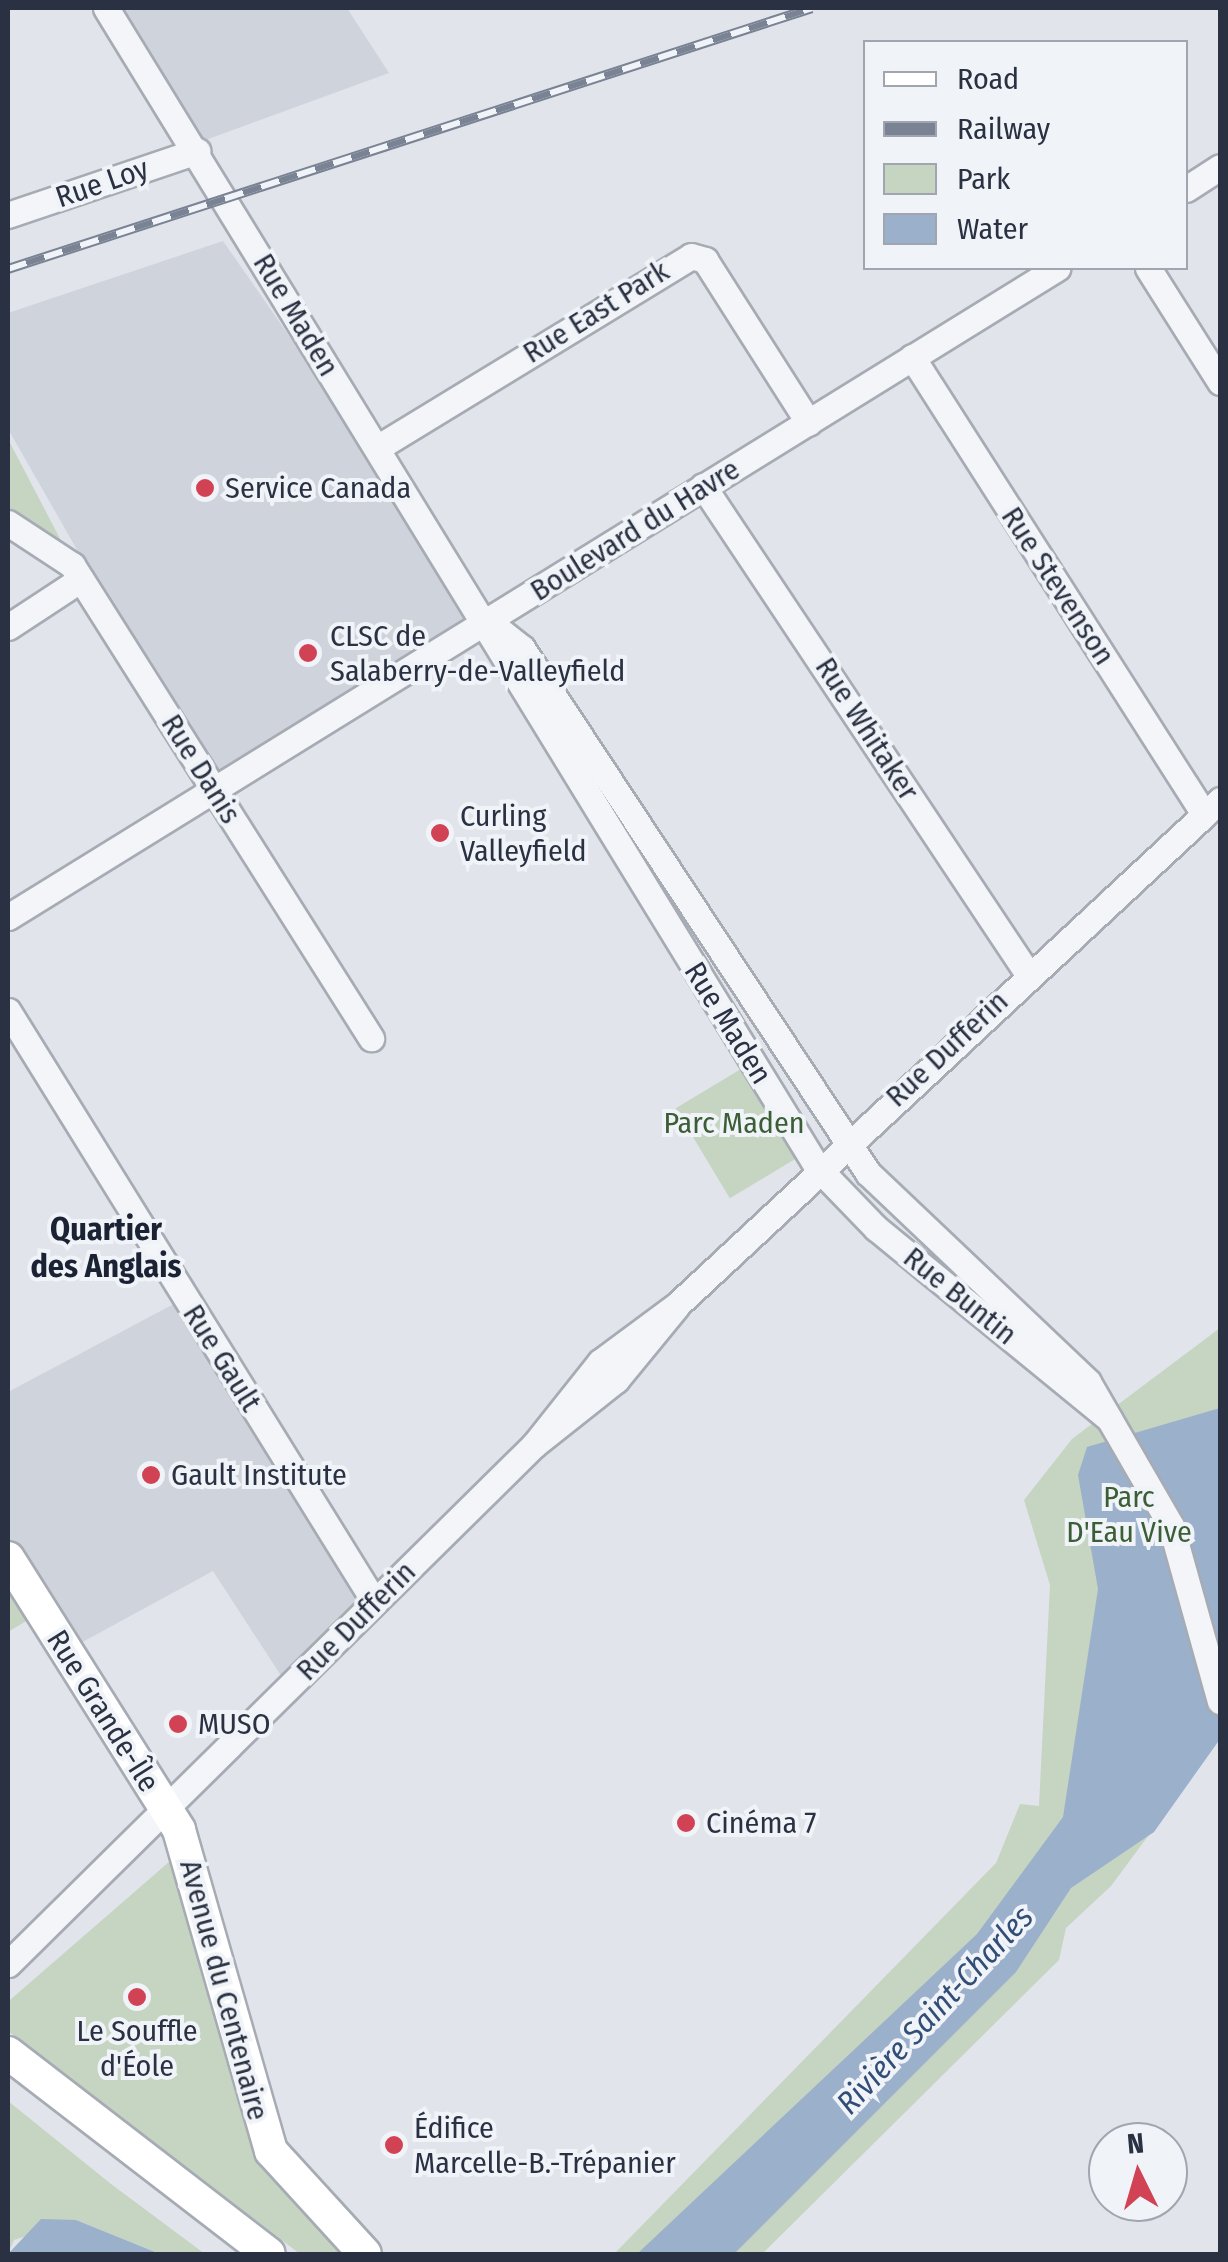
<!DOCTYPE html>
<meta charset="utf-8">
<style>
body{margin:0}
#map{position:relative;width:1228px;height:2262px;overflow:hidden;background:#e1e4ea;font-family:"Fira Sans Condensed",sans-serif}
div>[style]{position:absolute}
[style*='--x']{left:calc(var(--x)*1px);top:calc(var(--y)*1px);width:calc(var(--w)*1px);rotate:calc(var(--a)*1deg)}
.built>*{inset:0;background:#cfd3dc}
.green>*{inset:0;background:#c6d4c2;transform-origin:0 0}
.water>*{inset:0;background:#9bb0cb}
.roads{filter:drop-shadow(2px 0 #a6abb4) drop-shadow(-2px 0 #a6abb4) drop-shadow(0 2px #a6abb4) drop-shadow(0 -2px #a6abb4)}
.minor>*{height:25px;margin:-12.5px;padding:0 12.5px;transform-origin:12.5px;border-radius:12.5px;background:#f3f5f8}
.major>*{height:32px;margin:-16px;padding:0 16px;transform-origin:16px;border-radius:16px;background:#fff}
.rail>*{height:10px;margin-top:-5px;transform-origin:0;background:repeating-linear-gradient(90deg,#f0f3f7 0 19px,#7a8394 0 38px);box-sizing:border-box;border-block:2px solid #7a8394}
.dots>*{width:28px;height:28px;translate:-50% -50%;box-sizing:border-box;border:5px solid #f0f3f7;border-radius:50%}
span{translate:-50% -50%;white-space:nowrap;text-align:center;line-height:1.15;-webkit-text-stroke:8px #f0f3f7;paint-order:stroke}
.street-label{font-size:30px;color:#293142}
.poi-label{font-size:30px;color:#293142}
.left{translate:0 -50%;text-align:left}
.park-label{font-size:30px;color:#3c5e36}
.neighbourhood-label{font-size:32px;color:#1b2233;font-weight:700}
.water-label{font-size:32px;color:#324e77;font-style:italic}
.frame{position:absolute;inset:0;border:10px solid #293142;pointer-events:none}
.legend{position:absolute;left:863px;top:40px;width:325px;height:230px;box-sizing:border-box;background:#f0f3f7;border:2px solid #a0a5af;margin:0;padding:12px 18px;list-style:none;font-size:30px;color:#293142}
.legend li{display:flex;align-items:center;gap:20px;height:50px}
.legend b{width:50px;border:2px solid #a0a5af}
.north{position:absolute;left:1088px;top:2122px;width:100px;height:100px;box-sizing:border-box;background:#f0f3f7;border:2px solid #a0a5af;border-radius:50%;rotate:355deg;font-size:28px;font-weight:700;line-height:40px;text-align:center;color:#293142}
.north::after{content:'';display:block;margin:auto;width:35px;height:45px;background:#d14354;clip-path:polygon(50% 0,100% 100%,50% 72%,0 100%)}
</style>
<div id="map">
<div class="built">
<div style="clip-path:polygon(121px 8px,347px 8px,389px 73px,203px 141px)"></div>
<div style="clip-path:polygon(223px 241px,488px 621px,216px 793px,8px 429px,8px 313px)"></div>
<div style="clip-path:polygon(185px 1298px,374px 1601px,289px 1688px,213px 1571px,66px 1651px,8px 1558px,8px 1392px)"></div>
</div>
<div class="green">
<div style="clip-path:polygon(8px 439px,81px 579px,8px 524px)"></div>
<div style="left:746px;top:1066px;width:105px;height:82px;rotate:59deg"></div>
<div style="clip-path:polygon(1220px 1328px,1220px 1739px,1111px 1886px,1066px 1928px,1059px 1960px,762px 2254px,614px 2254px,996px 1863px,1020px 1804px,1039px 1806px,1050px 1585px,1024px 1500px,1072px 1439px)"></div>
<div style="clip-path:polygon(8px 1558px,41px 1612px,8px 1632px)"></div>
<div style="clip-path:polygon(177px 1855px,247px 2113px,356px 2254px,300px 2254px,8px 2031px,10px 2000px)"></div>
<div style="clip-path:polygon(8px 2101px,111px 2184px,205px 2254px,160px 2254px,76px 2220px,14px 2240px,8px 2253px)"></div>
</div>
<div class="water">
<div style="clip-path:polygon(1220px 1408px,1220px 1739px,1154px 1832px,1071px 1888px,1016px 1972px,734px 2254px,637px 2254px,977px 1934px,1063px 1817px,1098px 1589px,1078px 1475px,1087px 1447px)"></div>
<div style="clip-path:polygon(41px 2219px,76px 2220px,160px 2254px,8px 2254px)"></div>
</div>
<div class="roads">
<div class="minor">
<div style="--x:106;--y:8;--w:1360;--a:58.47"></div>
<div style="--x:817;--y:1167;--w:85;--a:46"></div>
<div style="--x:876;--y:1228;--w:301;--a:39.3"></div>
<div style="--x:1186;--y:189;--w:40;--a:-32.9"></div>
<div style="--x:8;--y:215;--w:200;--a:-18.7"></div>
<div style="--x:1148;--y:268;--w:135;--a:57.7"></div>
<div style="--x:912;--y:357;--w:542;--a:57.42"></div>
<div style="--x:377;--y:448;--w:368;--a:-31.4"></div>
<div style="--x:691;--y:256;--w:15;--a:16"></div>
<div style="--x:705;--y:260;--w:193;--a:57.5"></div>
<div style="--x:703;--y:486;--w:586;--a:56.34"></div>
<div style="--x:8;--y:523;--w:77;--a:33.3"></div>
<div style="--x:72;--y:565;--w:560;--a:57.7"></div>
<div style="--x:488;--y:621;--w:43;--a:38.5"></div>
<div style="--x:522;--y:648;--w:629;--a:56.61"></div>
<div style="--x:868;--y:1173;--w:303;--a:43.5"></div>
<div style="--x:1088;--y:1382;--w:166;--a:60"></div>
<div style="--x:1171;--y:1526;--w:182;--a:74.4"></div>
<div style="--x:8;--y:627;--w:87;--a:-33.3"></div>
<div style="--x:8;--y:917;--w:1234;--a:-31.74"></div>
<div style="--x:8;--y:1011;--w:694;--a:58.19"></div>
<div style="--x:534;--y:1445;--w:106;--a:-51.5"></div>
<div style="--x:600;--y:1362;--w:97;--a:-36.6"></div>
<div style="--x:678;--y:1304;--w:740;--a:-42.92"></div>
<div style="--x:8;--y:1964;--w:739;--a:-44.62"></div>
<div style="--x:534;--y:1445;--w:105;--a:-38.4"></div>
<div style="--x:616;--y:1380;--w:94;--a:-50.6"></div>
</div>
<div class="major">
<div style="--x:8;--y:1558;--w:321;--a:57.8"></div>
<div style="--x:179;--y:1830;--w:334;--a:74"></div>
<div style="--x:271;--y:2151;--w:139;--a:47.6"></div>
<div style="--x:8;--y:2053;--w:329;--a:37.6"></div>
</div>
</div>
<div class="rail">
<div style="--x:8;--y:269;--w:845;--a:-17.98"></div>
</div>
<div class="dots">
<div style="left:205px;top:488px;background:#d14354"></div>
<div style="left:308px;top:653px;background:#d14354"></div>
<div style="left:440px;top:833px;background:#d14354"></div>
<div style="left:151px;top:1475px;background:#d14354"></div>
<div style="left:178px;top:1724px;background:#d14354"></div>
<div style="left:686px;top:1823px;background:#d14354"></div>
<div style="left:137px;top:1997px;background:#d14354"></div>
<div style="left:394px;top:2145px;background:#d14354"></div>
</div>
<div class="street-label">
<span style="left:102px;top:183px;rotate:-19deg">Rue Loy</span>
<span style="left:596px;top:312px;rotate:-32deg">Rue East Park</span>
<span style="left:296px;top:315px;rotate:59deg">Rue Maden</span>
<span style="left:635px;top:530px;rotate:-32deg">Boulevard du Havre</span>
<span style="left:1058px;top:586px;rotate:57deg">Rue Stevenson</span>
<span style="left:867px;top:729px;rotate:57deg">Rue Whitaker</span>
<span style="left:201px;top:769px;rotate:58deg">Rue Danis</span>
<span style="left:728px;top:1023px;rotate:58deg">Rue Maden</span>
<span style="left:947px;top:1049px;rotate:-43deg">Rue Dufferin</span>
<span style="left:960px;top:1296px;rotate:39deg">Rue Buntin</span>
<span style="left:222px;top:1358px;rotate:58deg">Rue Gault</span>
<span style="left:356px;top:1621px;rotate:-45deg">Rue Dufferin</span>
<span style="left:103px;top:1711px;rotate:58deg">Rue Grande-Île</span>
<span style="left:224px;top:1990px;rotate:75deg">Avenue du Centenaire</span>
</div>
<div class="poi-label">
<span class="left" style="left:225px;top:488px">Service Canada</span>
<span class="left" style="left:330px;top:653px">CLSC de<br>Salaberry-de-Valleyfield</span>
<span class="left" style="left:460px;top:833px">Curling<br>Valleyfield</span>
<span class="left" style="left:171px;top:1475px">Gault Institute</span>
<span class="left" style="left:198px;top:1724px">MUSO</span>
<span class="left" style="left:706px;top:1823px">Cinéma 7</span>
<span style="left:137px;top:2048px">Le Souffle<br>d'Éole</span>
<span class="left" style="left:414px;top:2145px">Édifice<br>Marcelle-B.-Trépanier</span>
</div>
<div class="park-label">
<span style="left:734px;top:1123px">Parc Maden</span>
<span style="left:1129px;top:1514px">Parc<br>D'Eau Vive</span>
</div>
<div class="neighbourhood-label">
<span style="left:106px;top:1248px">Quartier<br>des Anglais</span>
</div>
<div class="water-label">
<span style="left:935px;top:2010px;rotate:-47deg">Rivière Saint-Charles</span>
</div>
<div class="frame"></div>
<ul class="legend">
<li><b style="height:12px;background:#fff"></b>Road</li>
<li><b style="height:12px;background:#7a8394"></b>Railway</li>
<li><b style="height:28px;background:#c6d4c2"></b>Park</li>
<li><b style="height:28px;background:#9bb0cb"></b>Water</li>
</ul>
<div class="north">N</div>
</div>
